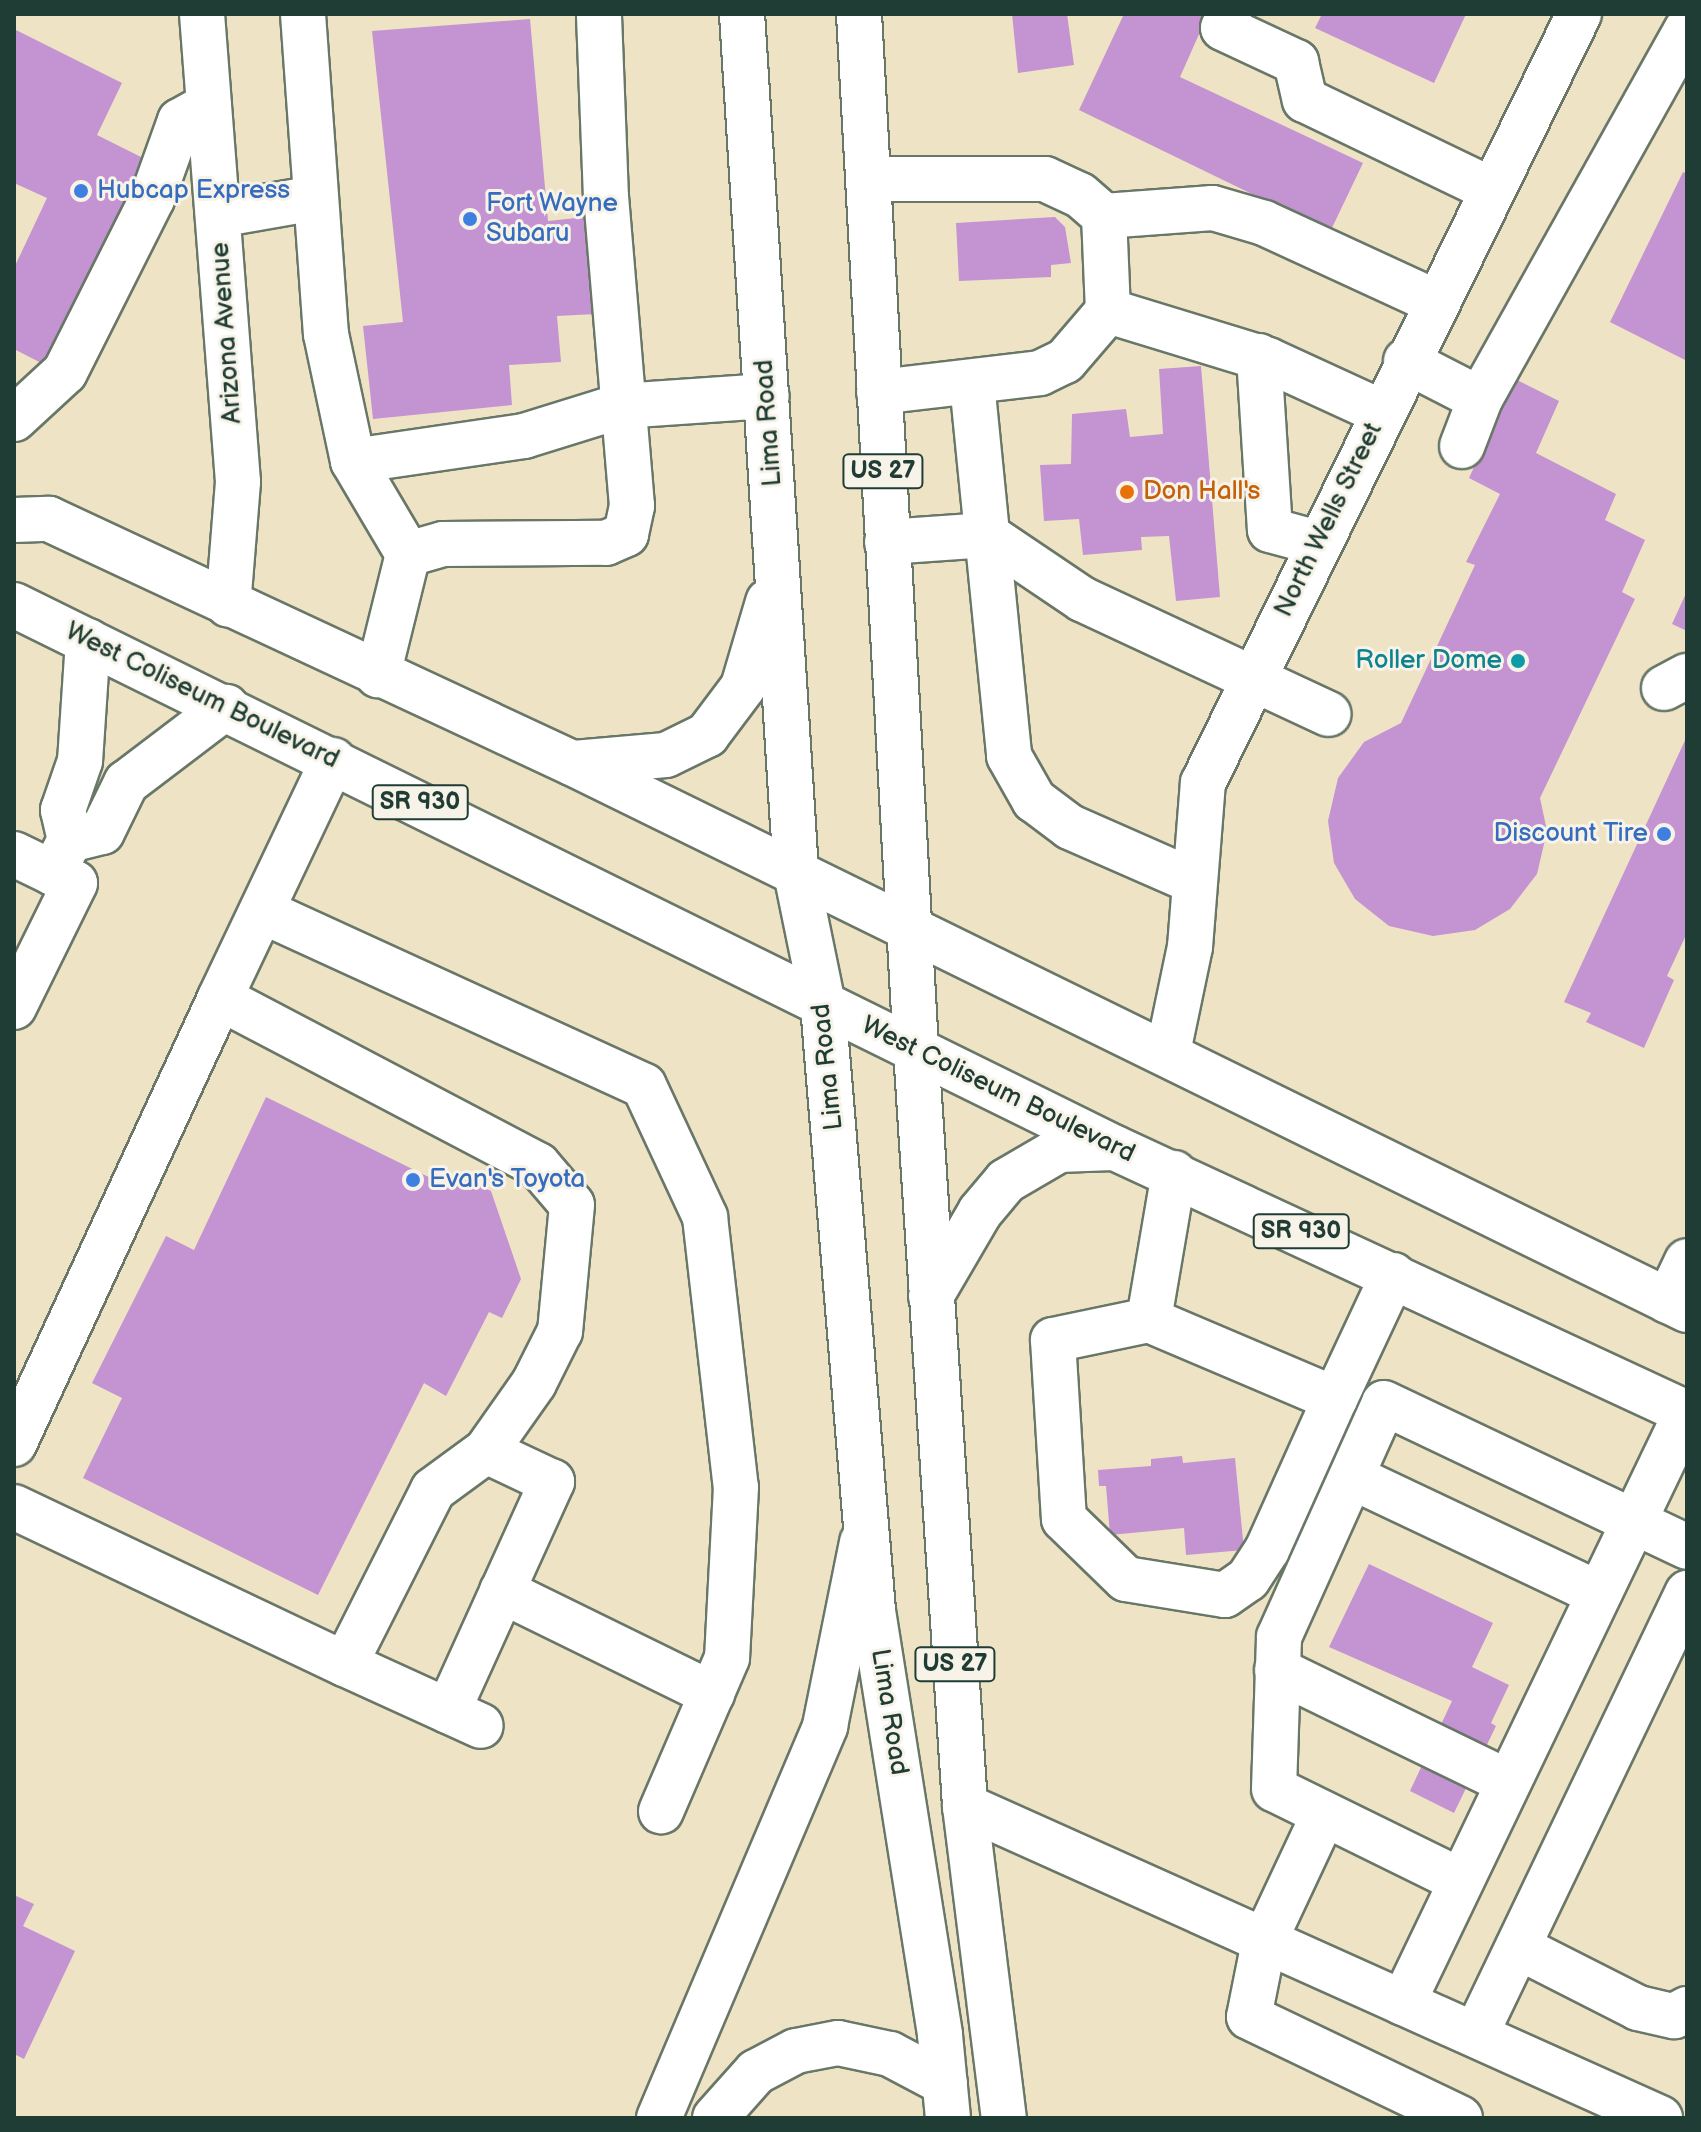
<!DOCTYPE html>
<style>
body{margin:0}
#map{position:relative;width:1701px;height:2132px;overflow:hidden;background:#efe3c5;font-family:"Balsamiq Sans",sans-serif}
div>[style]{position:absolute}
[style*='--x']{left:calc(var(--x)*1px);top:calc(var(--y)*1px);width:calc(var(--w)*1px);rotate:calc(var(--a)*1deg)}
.building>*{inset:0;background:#c493d1}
.roads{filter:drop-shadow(2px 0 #687767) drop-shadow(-2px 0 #687767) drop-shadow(0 2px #687767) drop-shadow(0 -2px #687767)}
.minor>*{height:44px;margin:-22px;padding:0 22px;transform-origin:22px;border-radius:22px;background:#fff}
.major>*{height:44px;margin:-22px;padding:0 22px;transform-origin:22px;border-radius:22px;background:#fff}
.highway>*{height:44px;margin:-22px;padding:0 22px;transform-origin:22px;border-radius:22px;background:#fff}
.dots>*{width:22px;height:22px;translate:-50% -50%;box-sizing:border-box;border:4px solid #f7f3e8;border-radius:50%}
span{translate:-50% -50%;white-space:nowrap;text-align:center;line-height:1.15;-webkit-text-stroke:6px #f7f3e8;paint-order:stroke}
.shield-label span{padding:2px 6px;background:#f7f3e8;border:2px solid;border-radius:6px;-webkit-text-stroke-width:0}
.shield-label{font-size:24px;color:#1f3d34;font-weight:700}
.shop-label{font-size:26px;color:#366cbe}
.left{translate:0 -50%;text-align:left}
.right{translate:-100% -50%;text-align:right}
.street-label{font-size:26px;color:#1f3d34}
.food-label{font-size:26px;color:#c56008}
.culture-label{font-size:26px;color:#0d838f}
.frame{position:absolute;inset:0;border:16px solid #1f3d34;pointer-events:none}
</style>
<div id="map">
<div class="building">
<div style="clip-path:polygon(1012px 14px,1067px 14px,1074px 65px,1018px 73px)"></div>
<div style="clip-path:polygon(1124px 14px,1208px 14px,1180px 77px,1363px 163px,1330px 232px,1079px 110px)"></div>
<div style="clip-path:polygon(1322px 14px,1466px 14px,1434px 83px,1315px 28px)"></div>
<div style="clip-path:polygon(530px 19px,548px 221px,586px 217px,596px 314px,557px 316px,561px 362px,509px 365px,512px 405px,373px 419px,363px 326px,403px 322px,372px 31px)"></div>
<div style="clip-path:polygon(14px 29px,122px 83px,97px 135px,147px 160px,49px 367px,14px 349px,14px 268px,47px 198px,14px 183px)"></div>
<div style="clip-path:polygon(1683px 172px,1687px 174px,1687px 361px,1610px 322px)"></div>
<div style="clip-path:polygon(1055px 217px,1065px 227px,1071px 263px,1051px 265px,1051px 277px,959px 281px,956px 223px)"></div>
<div style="clip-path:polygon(1201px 366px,1220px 597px,1176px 601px,1169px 536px,1141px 537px,1142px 550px,1083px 555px,1079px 519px,1044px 521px,1040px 465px,1071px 464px,1072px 414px,1126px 409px,1130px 437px,1163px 434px,1159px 369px)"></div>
<div style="clip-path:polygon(1515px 379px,1559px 401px,1536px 453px,1616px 494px,1605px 520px,1645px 540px,1622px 592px,1635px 599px,1540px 798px,1547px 831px,1537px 874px,1510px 909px,1475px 930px,1433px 936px,1389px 926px,1355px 899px,1334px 863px,1328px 821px,1338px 778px,1364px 742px,1401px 723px,1475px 565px,1466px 562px,1500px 494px,1469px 478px)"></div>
<div style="clip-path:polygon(1687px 591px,1687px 631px,1672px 624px)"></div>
<div style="clip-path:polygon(1687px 736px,1687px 933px,1667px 976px,1674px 980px,1644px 1048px,1586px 1022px,1591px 1013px,1564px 1002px)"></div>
<div style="clip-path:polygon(266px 1097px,451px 1188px,458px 1175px,491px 1191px,521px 1279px,502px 1318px,489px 1312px,446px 1396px,424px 1383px,318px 1595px,83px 1478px,122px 1398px,92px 1383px,166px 1236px,194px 1250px)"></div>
<div style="clip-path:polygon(1182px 1456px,1183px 1463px,1235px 1458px,1244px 1550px,1186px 1555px,1184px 1528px,1110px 1535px,1106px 1486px,1099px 1486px,1098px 1470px,1151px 1466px,1151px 1459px)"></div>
<div style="clip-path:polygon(1369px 1564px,1493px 1623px,1472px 1667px,1509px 1685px,1491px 1723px,1496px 1726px,1454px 1813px,1410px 1791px,1452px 1701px,1329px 1647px)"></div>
<div style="clip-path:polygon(14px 1895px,34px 1904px,23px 1926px,75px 1951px,24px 2059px,14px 2054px)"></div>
</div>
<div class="roads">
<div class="minor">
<div style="--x:202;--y:14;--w:469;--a:85.6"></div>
<div style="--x:238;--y:482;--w:123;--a:94.6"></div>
<div style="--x:303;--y:14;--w:321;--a:85.9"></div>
<div style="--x:326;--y:334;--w:130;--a:78"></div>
<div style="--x:353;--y:461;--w:108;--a:59.4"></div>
<div style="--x:408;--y:554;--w:125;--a:103.9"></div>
<div style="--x:1229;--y:14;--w:15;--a:113"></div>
<div style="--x:1223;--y:28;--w:81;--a:25"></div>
<div style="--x:1296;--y:62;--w:39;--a:77"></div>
<div style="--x:1305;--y:100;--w:208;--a:25.7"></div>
<div style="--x:868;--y:179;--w:177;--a:0"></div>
<div style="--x:1045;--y:179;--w:38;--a:25"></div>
<div style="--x:1080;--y:195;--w:32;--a:41"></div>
<div style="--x:1104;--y:216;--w:109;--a:-4.2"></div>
<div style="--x:1213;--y:208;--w:53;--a:16.4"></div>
<div style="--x:1264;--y:223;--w:189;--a:24.7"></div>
<div style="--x:218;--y:215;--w:98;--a:-9.9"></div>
<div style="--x:1108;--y:311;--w:167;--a:17"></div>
<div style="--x:1268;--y:360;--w:124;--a:24.7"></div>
<div style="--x:1259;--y:356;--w:174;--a:86.4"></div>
<div style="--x:1270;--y:530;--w:50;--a:15.2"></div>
<div style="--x:1406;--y:361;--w:83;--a:27.2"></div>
<div style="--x:1480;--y:399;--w:424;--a:-60.8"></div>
<div style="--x:972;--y:383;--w:375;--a:84.3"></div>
<div style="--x:1009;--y:756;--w:51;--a:60.4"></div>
<div style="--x:1034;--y:800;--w:45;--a:36.9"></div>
<div style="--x:1070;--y:827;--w:134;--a:23.7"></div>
<div style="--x:879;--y:392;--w:162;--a:-6.7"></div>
<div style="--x:1040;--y:373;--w:28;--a:-26"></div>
<div style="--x:1065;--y:361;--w:66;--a:-49.3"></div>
<div style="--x:1108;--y:311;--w:95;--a:-92.4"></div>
<div style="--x:14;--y:419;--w:69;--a:-42.7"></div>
<div style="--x:65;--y:372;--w:194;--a:-63.3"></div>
<div style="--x:152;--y:199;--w:83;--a:-70.3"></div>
<div style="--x:180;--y:121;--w:33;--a:-29"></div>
<div style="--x:1462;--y:446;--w:50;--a:-69"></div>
<div style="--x:353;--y:461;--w:173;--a:-8.3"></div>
<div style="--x:524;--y:436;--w:102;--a:-17.2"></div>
<div style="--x:621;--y:406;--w:146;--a:-3.9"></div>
<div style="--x:887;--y:542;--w:100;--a:-4"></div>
<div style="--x:987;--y:535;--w:115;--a:34"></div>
<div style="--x:1082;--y:599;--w:272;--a:25"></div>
<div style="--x:408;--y:554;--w:36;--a:-16"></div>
<div style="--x:443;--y:544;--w:163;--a:-0.4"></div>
<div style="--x:606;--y:543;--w:22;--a:-24"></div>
<div style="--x:626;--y:534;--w:29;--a:-78"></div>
<div style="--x:632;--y:506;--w:309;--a:-94.8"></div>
<div style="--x:606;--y:198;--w:184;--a:-92.2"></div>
<div style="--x:88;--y:641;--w:120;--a:93.8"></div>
<div style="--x:80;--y:761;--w:52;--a:109.1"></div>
<div style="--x:63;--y:810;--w:31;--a:77"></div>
<div style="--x:70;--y:840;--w:33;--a:-14"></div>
<div style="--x:102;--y:832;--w:55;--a:-63.9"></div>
<div style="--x:126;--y:783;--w:126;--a:-37.2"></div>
<div style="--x:1664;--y:688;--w:26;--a:-28"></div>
<div style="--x:333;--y:760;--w:263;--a:115.4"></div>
<div style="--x:220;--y:998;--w:359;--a:27.7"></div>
<div style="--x:538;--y:1165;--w:52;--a:49.6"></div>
<div style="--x:572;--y:1205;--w:127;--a:95.4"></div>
<div style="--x:560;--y:1331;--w:58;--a:116.6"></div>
<div style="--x:534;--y:1383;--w:83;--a:125.2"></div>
<div style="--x:486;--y:1451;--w:66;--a:143.7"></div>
<div style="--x:433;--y:1490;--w:195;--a:116.8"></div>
<div style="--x:345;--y:1664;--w:149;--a:24.5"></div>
<div style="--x:14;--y:854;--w:43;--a:26"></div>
<div style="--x:262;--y:911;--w:420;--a:24.6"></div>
<div style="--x:644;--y:1086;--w:145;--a:65"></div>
<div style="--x:705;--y:1217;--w:272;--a:83.5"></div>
<div style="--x:736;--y:1487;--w:171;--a:93"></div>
<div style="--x:727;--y:1658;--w:167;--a:113.3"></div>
<div style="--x:14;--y:1007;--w:138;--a:-63.8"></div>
<div style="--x:75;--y:883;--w:24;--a:-156"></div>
<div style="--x:53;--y:873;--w:37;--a:-63"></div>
<div style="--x:1168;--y:1052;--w:107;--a:-78.2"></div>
<div style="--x:1190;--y:947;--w:165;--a:-85.5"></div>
<div style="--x:1203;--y:783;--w:856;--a:-63.94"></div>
<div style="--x:1174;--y:1173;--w:149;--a:99.7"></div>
<div style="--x:1149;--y:1320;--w:98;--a:168.2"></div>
<div style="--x:1053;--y:1340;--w:179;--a:86.5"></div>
<div style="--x:1064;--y:1519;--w:86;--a:44.1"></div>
<div style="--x:1126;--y:1579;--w:100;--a:9.2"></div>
<div style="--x:1225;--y:1595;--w:28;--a:-35"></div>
<div style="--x:1248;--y:1579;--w:35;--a:-57"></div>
<div style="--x:1267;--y:1550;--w:166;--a:-65.8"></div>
<div style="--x:1668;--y:1301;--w:44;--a:-64.6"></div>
<div style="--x:1149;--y:1320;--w:202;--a:23"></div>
<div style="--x:1335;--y:1399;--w:137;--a:-64.9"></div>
<div style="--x:14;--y:1444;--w:491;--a:-65.2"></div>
<div style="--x:1352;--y:1477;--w:273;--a:25.3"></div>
<div style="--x:14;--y:1507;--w:366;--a:25.4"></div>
<div style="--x:502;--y:1591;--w:234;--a:26.1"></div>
<div style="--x:1277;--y:1670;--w:257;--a:25.9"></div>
<div style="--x:448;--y:1711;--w:252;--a:-65.6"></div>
<div style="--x:552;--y:1482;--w:73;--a:-154.8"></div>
<div style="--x:965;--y:1806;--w:762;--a:24.18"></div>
<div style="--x:1324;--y:1814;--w:141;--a:115.1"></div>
<div style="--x:1264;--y:1942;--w:76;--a:101.3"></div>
<div style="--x:1249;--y:2017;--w:234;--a:25.6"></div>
<div style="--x:1461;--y:1881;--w:208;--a:-153.8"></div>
<div style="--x:1274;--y:1789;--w:152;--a:-88.1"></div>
<div style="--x:1279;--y:1637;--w:256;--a:-65.8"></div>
<div style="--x:1384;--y:1403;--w:335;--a:25.4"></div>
<div style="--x:1518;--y:1947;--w:135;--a:26.9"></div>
<div style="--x:1638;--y:2008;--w:37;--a:13"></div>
<div style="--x:1674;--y:2016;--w:15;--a:-28"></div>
<div style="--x:1403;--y:2003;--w:654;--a:-64.37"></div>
<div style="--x:1477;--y:2032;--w:487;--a:-64.4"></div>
</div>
<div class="major">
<div style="--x:659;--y:2118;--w:426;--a:-67"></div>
<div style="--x:825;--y:1726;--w:188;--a:-78.6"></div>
<div style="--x:715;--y:2118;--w:62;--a:-48.3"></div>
<div style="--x:756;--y:2072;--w:45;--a:-27.7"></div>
<div style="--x:796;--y:2051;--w:43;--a:-10.8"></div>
<div style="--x:838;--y:2043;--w:53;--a:11.9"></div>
<div style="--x:890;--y:2054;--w:62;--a:27.8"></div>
</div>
<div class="highway">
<div style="--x:742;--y:14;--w:861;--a:86.4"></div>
<div style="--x:796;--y:873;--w:135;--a:78.4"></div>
<div style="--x:823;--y:1005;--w:608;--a:85.28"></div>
<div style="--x:873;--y:1611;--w:429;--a:81"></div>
<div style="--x:940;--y:2035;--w:83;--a:84.5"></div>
<div style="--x:859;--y:14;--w:1038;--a:86.85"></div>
<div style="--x:916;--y:1050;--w:758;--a:86.29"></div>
<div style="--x:965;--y:1806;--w:314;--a:82.9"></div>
<div style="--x:14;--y:520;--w:35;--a:-2"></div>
<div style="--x:49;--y:519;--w:577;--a:25.01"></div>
<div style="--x:572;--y:763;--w:1242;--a:26.13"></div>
<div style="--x:14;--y:605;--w:1228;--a:26.25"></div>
<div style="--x:1115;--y:1148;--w:630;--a:24.86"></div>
<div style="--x:574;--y:763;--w:92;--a:-5"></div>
<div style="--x:666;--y:755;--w:46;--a:-26"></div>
<div style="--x:707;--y:735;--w:60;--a:-53.1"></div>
<div style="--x:743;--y:687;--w:89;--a:-73.6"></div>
<div style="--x:931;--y:1296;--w:97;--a:-59.7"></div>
<div style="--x:980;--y:1212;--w:40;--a:-50"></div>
<div style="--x:1006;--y:1181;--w:61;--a:-30.3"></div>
<div style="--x:1059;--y:1150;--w:54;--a:-2.1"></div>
</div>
</div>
<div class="dots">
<div style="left:81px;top:191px;background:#3f7fe0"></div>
<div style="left:470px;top:219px;background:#3f7fe0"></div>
<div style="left:1127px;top:492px;background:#e8710a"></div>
<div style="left:1518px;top:661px;background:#0f9aa8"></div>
<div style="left:1664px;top:834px;background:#3f7fe0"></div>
<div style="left:413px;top:1180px;background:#3f7fe0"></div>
</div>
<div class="shield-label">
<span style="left:883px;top:471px">US 27</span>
<span style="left:420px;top:802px">SR 930</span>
<span style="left:1301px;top:1231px">SR 930</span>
<span style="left:955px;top:1664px">US 27</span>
</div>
<div class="shop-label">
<span class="left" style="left:97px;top:191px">Hubcap Express</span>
<span class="left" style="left:486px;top:219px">Fort Wayne<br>Subaru</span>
<span class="right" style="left:1648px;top:834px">Discount Tire</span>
<span class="left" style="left:429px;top:1180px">Evan's Toyota</span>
</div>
<div class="street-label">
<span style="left:227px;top:333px;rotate:-94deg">Arizona Avenue</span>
<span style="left:769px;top:423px;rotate:-94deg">Lima Road</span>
<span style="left:1329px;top:520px;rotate:-64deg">North Wells Street</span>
<span style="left:202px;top:696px;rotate:26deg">West Coliseum Boulevard</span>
<span style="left:828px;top:1067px;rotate:-96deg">Lima Road</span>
<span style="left:998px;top:1090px;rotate:26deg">West Coliseum Boulevard</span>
<span style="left:889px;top:1712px;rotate:81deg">Lima Road</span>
</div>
<div class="food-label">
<span class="left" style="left:1143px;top:492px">Don Hall's</span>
</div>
<div class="culture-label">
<span class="right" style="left:1502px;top:661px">Roller Dome</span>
</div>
<div class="frame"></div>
</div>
